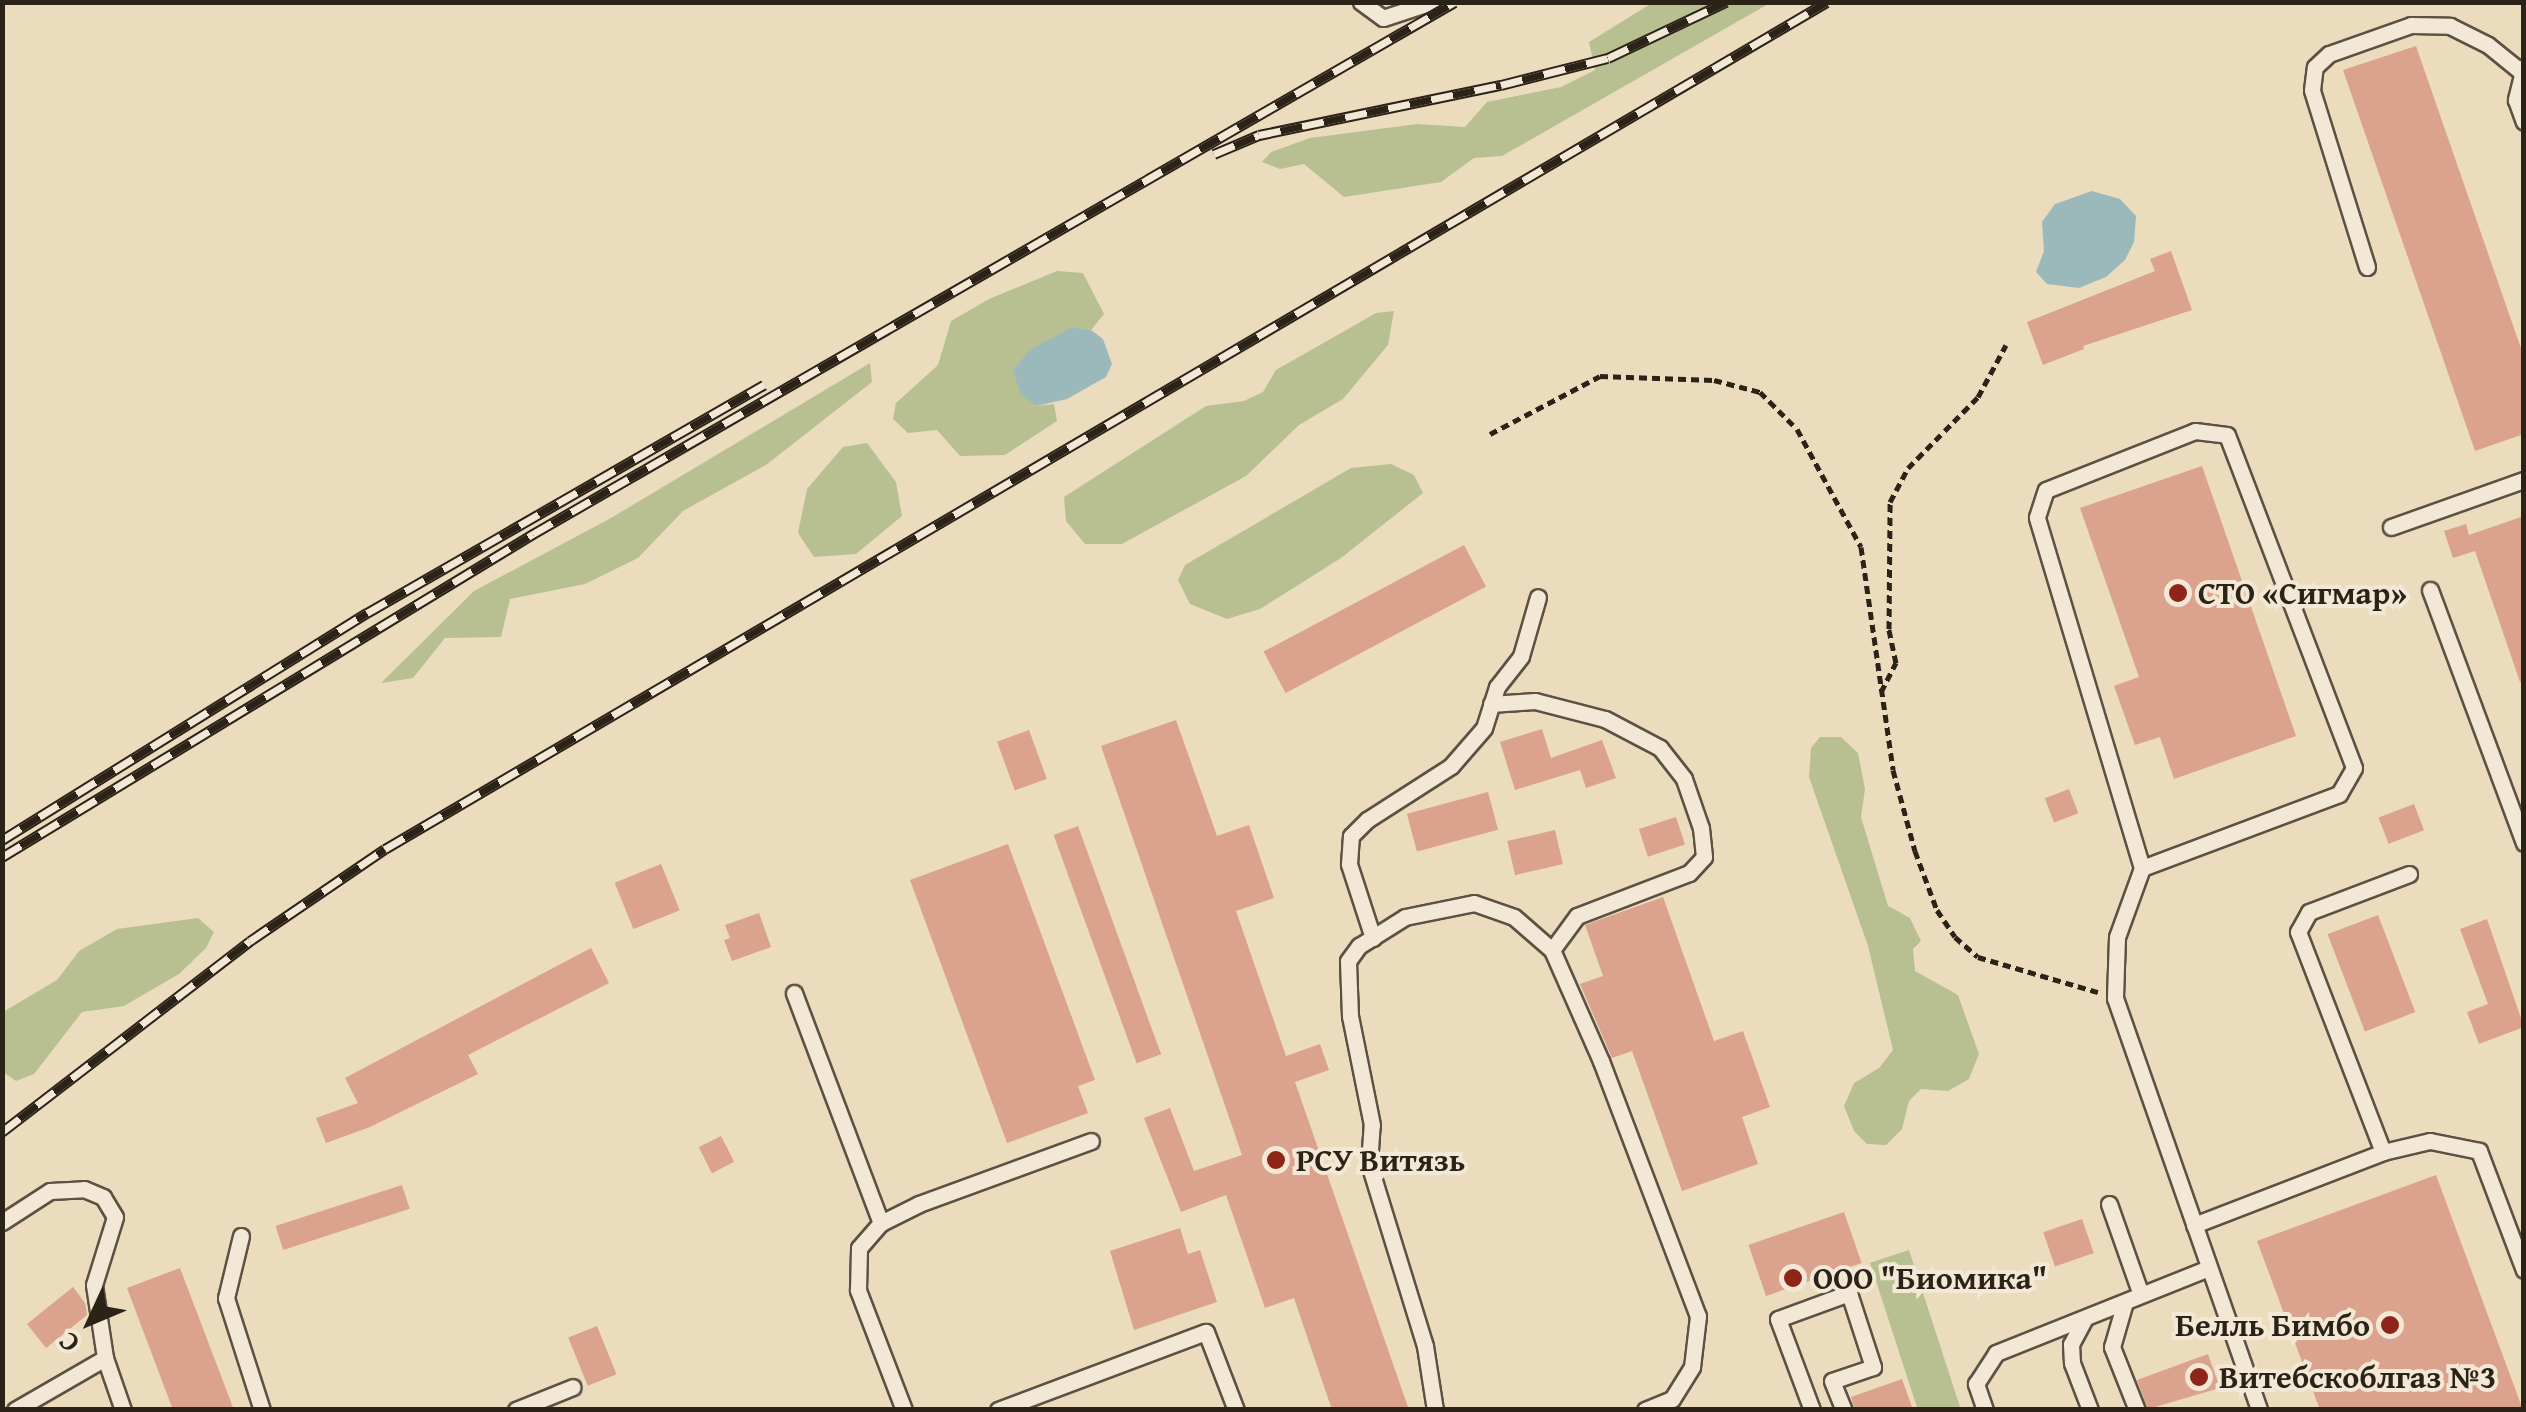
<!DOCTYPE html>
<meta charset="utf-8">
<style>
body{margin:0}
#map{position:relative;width:2526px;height:1412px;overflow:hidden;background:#ebdcbe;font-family:"Gentium Book Plus",serif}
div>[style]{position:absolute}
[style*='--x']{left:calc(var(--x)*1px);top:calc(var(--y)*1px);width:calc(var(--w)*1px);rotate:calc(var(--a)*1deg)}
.green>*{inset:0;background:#b8c091;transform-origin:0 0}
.water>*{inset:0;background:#9bb9ba}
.building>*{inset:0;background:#dba28d;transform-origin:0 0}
.path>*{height:5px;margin-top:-2.5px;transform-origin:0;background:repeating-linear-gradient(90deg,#2c2318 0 8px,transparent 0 13px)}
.roads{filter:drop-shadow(2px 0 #5c5142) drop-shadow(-2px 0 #5c5142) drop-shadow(0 2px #5c5142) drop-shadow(0 -2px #5c5142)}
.lane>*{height:15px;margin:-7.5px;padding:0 7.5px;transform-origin:7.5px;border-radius:7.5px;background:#f2e8d5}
.rail>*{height:11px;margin-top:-5.5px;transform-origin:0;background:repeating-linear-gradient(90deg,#f2e8d5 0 22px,#2c2318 0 44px);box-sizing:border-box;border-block:2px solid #2c2318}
.dots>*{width:28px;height:28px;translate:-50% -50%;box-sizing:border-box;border:5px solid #f2e8d5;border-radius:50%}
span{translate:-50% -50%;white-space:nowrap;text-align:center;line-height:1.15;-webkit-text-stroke:8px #f2e8d5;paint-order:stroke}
.poi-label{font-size:32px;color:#2c2318;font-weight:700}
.left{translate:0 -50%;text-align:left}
.right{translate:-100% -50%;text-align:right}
.frame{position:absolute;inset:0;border:5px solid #2c2318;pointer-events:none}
.north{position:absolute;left:40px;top:1272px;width:100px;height:100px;-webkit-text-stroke:8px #f2e8d5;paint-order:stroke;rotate:226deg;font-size:28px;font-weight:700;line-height:40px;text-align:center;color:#2c2318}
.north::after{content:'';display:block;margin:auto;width:35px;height:45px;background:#2c2318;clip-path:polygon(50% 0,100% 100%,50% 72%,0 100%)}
</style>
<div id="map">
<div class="green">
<div style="clip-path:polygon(1652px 3px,1770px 3px,1502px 156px,1474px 158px,1441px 182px,1344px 197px,1304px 164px,1280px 169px,1262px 162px,1271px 152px,1310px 138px,1417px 124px,1465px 127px,1487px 102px,1561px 87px,1595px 70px,1589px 42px)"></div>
<div style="clip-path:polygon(1057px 271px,1083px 273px,1104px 314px,1091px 330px,1072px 327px,1036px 406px,1054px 404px,1057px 421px,1005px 455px,960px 456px,937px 430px,908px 433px,893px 419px,896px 403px,938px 365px,951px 321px,989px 299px)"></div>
<div style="clip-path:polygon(1394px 311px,1388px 345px,1343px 399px,1299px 425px,1246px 476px,1122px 544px,1085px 544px,1066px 521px,1064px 497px,1206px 406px,1244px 401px,1263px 392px,1276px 370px,1376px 313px)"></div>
<div style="clip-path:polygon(870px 363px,872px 382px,766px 465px,683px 511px,638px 558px,585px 584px,510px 599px,501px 637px,445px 638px,413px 678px,381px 683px,474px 591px,611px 518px)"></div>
<div style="clip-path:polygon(867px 443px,896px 482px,902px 516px,856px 554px,814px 557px,798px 533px,807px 489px,843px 447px)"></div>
<div style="clip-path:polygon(1391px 464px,1414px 475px,1423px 493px,1341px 558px,1260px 609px,1227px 619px,1190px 604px,1178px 580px,1185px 565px,1351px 468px)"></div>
<div style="clip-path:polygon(1820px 737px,1841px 737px,1858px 753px,1865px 789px,1861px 817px,1888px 906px,1910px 918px,1921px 941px,1913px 949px,1915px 971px,1958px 995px,1979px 1054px,1969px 1079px,1948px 1091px,1921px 1089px,1909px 1101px,1902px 1129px,1886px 1145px,1867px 1144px,1854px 1131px,1844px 1106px,1854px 1083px,1879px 1068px,1893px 1050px,1868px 946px,1809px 777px,1811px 748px)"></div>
<div style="clip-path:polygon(198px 918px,214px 932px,206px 948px,179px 974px,124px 1006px,82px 1012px,34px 1074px,16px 1081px,3px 1072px,3px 1012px,57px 980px,79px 951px,117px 929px)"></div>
<div style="left:1909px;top:1250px;width:167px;height:41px;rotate:72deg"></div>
</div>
<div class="water">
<div style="clip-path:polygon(2092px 191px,2120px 199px,2136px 216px,2134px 242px,2125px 260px,2106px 277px,2079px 288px,2047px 284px,2036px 272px,2044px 251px,2042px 222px,2055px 204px)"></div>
<div style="clip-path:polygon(1072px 327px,1091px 330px,1103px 339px,1112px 364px,1106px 377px,1067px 399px,1036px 406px,1020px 393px,1013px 370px,1030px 350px)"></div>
</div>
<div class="building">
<div style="clip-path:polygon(2416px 46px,2524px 357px,2524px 434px,2475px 451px,2343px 70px)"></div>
<div style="clip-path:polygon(2171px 251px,2192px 310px,2083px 346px,2084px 349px,2043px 365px,2027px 322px,2155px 271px,2150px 259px)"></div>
<div style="clip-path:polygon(2202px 466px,2296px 736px,2174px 779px,2160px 737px,2135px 745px,2114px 686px,2139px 677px,2080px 508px)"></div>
<div style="clip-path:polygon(2524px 516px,2524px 681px,2520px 682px,2475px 551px,2453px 558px,2444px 531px,2466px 524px,2469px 535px)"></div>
<div style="left:1464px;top:545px;width:47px;height:227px;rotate:62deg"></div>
<div style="clip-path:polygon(1176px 720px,1217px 836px,1249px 825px,1274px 898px,1236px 911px,1286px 1056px,1320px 1044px,1329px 1070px,1295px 1082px,1409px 1410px,1332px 1410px,1294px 1298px,1265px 1308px,1226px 1195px,1181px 1212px,1144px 1118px,1170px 1108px,1194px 1171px,1242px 1155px,1101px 746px)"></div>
<div style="clip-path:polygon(1542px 729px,1551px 758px,1602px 740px,1616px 778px,1586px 788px,1580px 770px,1515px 790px,1500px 742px)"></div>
<div style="left:1029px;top:730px;width:52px;height:34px;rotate:70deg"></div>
<div style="left:2069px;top:789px;width:26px;height:26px;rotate:69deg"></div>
<div style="left:1488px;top:792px;width:39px;height:84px;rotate:75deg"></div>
<div style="left:2414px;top:804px;width:28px;height:38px;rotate:69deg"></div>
<div style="left:1676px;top:817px;width:29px;height:39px;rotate:72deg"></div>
<div style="left:1078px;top:826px;width:243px;height:26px;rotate:70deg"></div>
<div style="left:1555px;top:830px;width:35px;height:49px;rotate:77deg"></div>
<div style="clip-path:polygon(1008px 844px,1095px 1080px,1078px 1086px,1088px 1113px,1007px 1143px,910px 880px)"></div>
<div style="left:661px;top:864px;width:50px;height:50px;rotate:68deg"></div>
<div style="clip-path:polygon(1663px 897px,1714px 1041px,1743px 1031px,1770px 1107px,1742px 1117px,1758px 1164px,1682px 1191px,1632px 1051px,1612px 1058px,1580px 984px,1603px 976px,1585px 925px)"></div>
<div style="clip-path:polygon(759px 913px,771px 947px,732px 961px,724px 940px,730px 938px,725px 925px)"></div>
<div style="left:2378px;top:915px;width:104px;height:54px;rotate:69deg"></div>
<div style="clip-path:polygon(2487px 919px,2524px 1027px,2479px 1044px,2467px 1012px,2488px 1004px,2460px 929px)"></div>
<div style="clip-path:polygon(591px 948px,609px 983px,468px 1055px,478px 1074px,370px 1127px,326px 1143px,316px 1118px,358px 1103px,345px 1078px)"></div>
<div style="left:721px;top:1136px;width:29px;height:25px;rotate:63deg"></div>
<div style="clip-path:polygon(2436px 1175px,2523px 1410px,2320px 1410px,2257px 1241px)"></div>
<div style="left:402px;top:1185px;width:25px;height:133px;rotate:72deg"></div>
<div style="left:1844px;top:1212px;width:54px;height:101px;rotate:71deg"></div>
<div style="left:2082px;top:1219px;width:36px;height:41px;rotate:71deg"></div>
<div style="clip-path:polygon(1180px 1228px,1188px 1254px,1200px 1250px,1217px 1302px,1134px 1330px,1110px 1251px)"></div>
<div style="clip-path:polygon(180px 1268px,234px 1410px,173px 1410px,127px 1288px)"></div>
<div style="clip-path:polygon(73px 1287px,85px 1303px,87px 1315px,46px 1348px,27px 1324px)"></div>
<div style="left:597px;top:1326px;width:52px;height:31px;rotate:68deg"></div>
<div style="clip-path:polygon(2208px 1354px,2220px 1388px,2148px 1409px,2137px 1380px)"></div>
<div style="clip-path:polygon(1902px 1379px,1913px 1410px,1855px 1410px,1851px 1397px)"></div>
</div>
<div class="path">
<div style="--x:1490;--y:434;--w:124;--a:-27.8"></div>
<div style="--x:1600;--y:376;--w:114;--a:2"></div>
<div style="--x:1714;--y:380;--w:48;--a:14.6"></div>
<div style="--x:1760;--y:392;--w:52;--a:45"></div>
<div style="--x:1797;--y:429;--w:134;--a:61.5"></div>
<div style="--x:1861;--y:547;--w:225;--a:81.8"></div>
<div style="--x:1893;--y:770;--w:84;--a:74.8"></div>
<div style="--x:1915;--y:851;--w:63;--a:69.6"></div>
<div style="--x:1937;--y:910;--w:32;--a:56"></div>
<div style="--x:1955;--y:937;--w:30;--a:41"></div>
<div style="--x:1978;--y:957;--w:125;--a:16.3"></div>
<div style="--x:1881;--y:692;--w:33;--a:-63"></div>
<div style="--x:1896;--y:663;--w:35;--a:-102"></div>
<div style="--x:1889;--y:629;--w:127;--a:-89.5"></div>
<div style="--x:1890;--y:502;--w:38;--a:-62"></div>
<div style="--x:1908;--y:468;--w:100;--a:-45.4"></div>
<div style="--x:1978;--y:397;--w:59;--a:-61.7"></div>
</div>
<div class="roads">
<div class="lane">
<div style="--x:1361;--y:2;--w:27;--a:36"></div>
<div style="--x:1383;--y:18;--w:52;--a:-18.1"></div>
<div style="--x:2524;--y:67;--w:34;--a:104"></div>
<div style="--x:2516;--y:100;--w:23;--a:70"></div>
<div style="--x:2367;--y:267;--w:185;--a:-107.3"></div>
<div style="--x:2312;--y:90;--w:23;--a:-83"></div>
<div style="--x:2315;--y:67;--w:19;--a:-43"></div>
<div style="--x:2329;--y:54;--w:87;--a:-19.5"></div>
<div style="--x:2411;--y:25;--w:39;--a:1"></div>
<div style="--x:2450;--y:26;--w:42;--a:26.6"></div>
<div style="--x:2488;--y:45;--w:40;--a:39"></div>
<div style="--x:2391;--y:527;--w:141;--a:-19.5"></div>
<div style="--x:2430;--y:590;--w:270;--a:69.6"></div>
<div style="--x:1491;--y:704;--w:44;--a:-3.9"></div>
<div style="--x:1535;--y:701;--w:72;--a:14.4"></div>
<div style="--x:1605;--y:719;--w:62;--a:27.8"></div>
<div style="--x:1660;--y:748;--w:39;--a:52"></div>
<div style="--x:1684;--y:779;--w:52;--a:70.9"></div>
<div style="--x:1701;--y:828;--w:29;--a:84"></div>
<div style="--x:1704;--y:857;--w:22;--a:133"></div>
<div style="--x:1689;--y:873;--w:120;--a:159"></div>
<div style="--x:1577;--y:916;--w:42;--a:126.3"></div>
<div style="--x:2142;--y:868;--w:366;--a:-106.7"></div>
<div style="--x:2037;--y:517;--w:28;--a:-72"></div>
<div style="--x:2046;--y:490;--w:160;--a:-21.6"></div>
<div style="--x:2195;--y:431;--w:32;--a:7"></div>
<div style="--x:2227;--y:435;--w:356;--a:69.1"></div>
<div style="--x:2354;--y:768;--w:30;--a:120"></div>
<div style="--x:2339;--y:794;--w:210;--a:159.4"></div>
<div style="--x:2142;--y:868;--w:73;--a:109.9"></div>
<div style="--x:2117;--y:937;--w:61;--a:91.9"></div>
<div style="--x:2115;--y:998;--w:436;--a:70.7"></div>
<div style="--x:1373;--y:938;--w:78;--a:-108"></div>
<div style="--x:1349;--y:864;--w:28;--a:-86"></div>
<div style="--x:1351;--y:836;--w:23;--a:-45"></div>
<div style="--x:1367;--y:820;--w:100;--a:-32.7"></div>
<div style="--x:1451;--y:766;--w:50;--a:-49"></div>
<div style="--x:1484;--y:728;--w:43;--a:-72.4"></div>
<div style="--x:1497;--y:687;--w:39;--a:-52"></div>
<div style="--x:1521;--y:656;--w:61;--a:-73.9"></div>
<div style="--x:794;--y:993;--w:246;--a:69.3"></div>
<div style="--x:2383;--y:1152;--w:236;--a:-111.1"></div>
<div style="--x:2298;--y:932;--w:23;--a:-61"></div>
<div style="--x:2309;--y:912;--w:107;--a:-20.8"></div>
<div style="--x:2109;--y:1204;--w:96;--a:70.6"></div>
<div style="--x:2;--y:1222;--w:57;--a:-32.9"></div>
<div style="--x:50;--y:1191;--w:34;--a:-3"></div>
<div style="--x:84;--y:1189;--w:21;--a:23"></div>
<div style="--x:103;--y:1197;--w:23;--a:59"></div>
<div style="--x:115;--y:1217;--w:71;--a:107.2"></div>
<div style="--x:94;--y:1285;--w:74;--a:81.4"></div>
<div style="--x:105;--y:1358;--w:55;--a:70.9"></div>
<div style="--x:2194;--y:1225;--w:203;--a:-21.1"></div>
<div style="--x:2383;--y:1152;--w:48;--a:-13.2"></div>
<div style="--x:2430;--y:1141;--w:50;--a:11.5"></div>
<div style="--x:2479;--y:1151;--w:127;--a:69.3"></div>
<div style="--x:241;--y:1236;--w:64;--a:103.6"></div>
<div style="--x:226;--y:1298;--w:118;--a:72.2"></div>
<div style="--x:2125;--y:1302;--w:47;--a:106.1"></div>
<div style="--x:2112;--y:1347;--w:68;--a:68.4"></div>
<div style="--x:2085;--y:1318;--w:30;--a:118"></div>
<div style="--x:2071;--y:1344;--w:19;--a:87"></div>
<div style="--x:2072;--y:1363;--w:50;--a:69"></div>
<div style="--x:15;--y:1410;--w:104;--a:-30"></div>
<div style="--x:516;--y:1410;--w:61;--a:-22"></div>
<div style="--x:904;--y:1410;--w:129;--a:-111"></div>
<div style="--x:858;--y:1290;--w:42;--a:-88.6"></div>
<div style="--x:859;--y:1248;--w:33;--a:-49"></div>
<div style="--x:881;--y:1223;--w:42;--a:-26.6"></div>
<div style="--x:919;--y:1204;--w:183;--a:-20.1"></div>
<div style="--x:998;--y:1410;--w:222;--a:-20.6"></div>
<div style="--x:1206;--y:1332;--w:84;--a:69"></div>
<div style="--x:1435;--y:1410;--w:65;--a:-98.9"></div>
<div style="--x:1425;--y:1346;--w:190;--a:-107.1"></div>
<div style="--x:1369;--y:1164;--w:39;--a:-86"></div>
<div style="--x:1372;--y:1125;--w:111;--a:-101.4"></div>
<div style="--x:1350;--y:1016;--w:55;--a:-92.1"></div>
<div style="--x:1348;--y:961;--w:19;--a:-54"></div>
<div style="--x:1359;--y:946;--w:54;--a:-32.2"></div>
<div style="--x:1405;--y:917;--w:70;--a:-11.5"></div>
<div style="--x:1474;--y:903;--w:42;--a:19.3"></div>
<div style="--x:1514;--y:917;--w:50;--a:41"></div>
<div style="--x:1552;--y:950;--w:121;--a:66.2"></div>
<div style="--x:1601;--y:1061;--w:273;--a:69.2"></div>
<div style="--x:1698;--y:1316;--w:51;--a:96.7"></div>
<div style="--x:1692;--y:1367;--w:38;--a:122"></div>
<div style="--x:1672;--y:1399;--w:29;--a:158"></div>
<div style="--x:1812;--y:1410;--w:97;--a:-110.5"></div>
<div style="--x:1778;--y:1319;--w:76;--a:-20.1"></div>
<div style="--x:1849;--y:1293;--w:78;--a:72"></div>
<div style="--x:1873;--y:1367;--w:43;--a:161.1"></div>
<div style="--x:1832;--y:1381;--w:31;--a:68"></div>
<div style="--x:1985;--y:1410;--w:28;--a:-109"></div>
<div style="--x:1976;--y:1384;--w:37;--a:-57"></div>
<div style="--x:1996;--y:1353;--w:229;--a:-21.8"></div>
</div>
</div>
<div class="rail">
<div style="--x:1214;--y:154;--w:49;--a:-22.9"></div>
<div style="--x:1259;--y:135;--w:247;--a:-11.7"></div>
<div style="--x:1501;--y:85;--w:110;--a:-14.2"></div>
<div style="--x:1608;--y:58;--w:131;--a:-25.4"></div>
<div style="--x:2;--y:840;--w:430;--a:-31.9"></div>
<div style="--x:367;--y:613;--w:458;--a:-29.9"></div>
<div style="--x:2;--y:857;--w:622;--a:-31.31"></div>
<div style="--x:533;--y:534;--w:1064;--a:-29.99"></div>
<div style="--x:2;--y:1132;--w:313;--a:-37.6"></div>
<div style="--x:250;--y:941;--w:163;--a:-34.3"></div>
<div style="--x:385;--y:849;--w:1672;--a:-30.43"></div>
</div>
<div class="dots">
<div style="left:2178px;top:593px;background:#8f2418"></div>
<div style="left:1276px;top:1160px;background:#8f2418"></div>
<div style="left:1793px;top:1278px;background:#8f2418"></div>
<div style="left:2390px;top:1325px;background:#8f2418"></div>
<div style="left:2199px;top:1377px;background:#8f2418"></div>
</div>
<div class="poi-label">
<span class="left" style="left:2198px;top:593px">СТО «Сигмар»</span>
<span class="left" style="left:1296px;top:1160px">РСУ Витязь</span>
<span class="left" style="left:1813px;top:1278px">ООО "Биомика"</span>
<span class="right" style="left:2370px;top:1325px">Белль Бимбо</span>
<span class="left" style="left:2219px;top:1377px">Витебскоблгаз №3</span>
</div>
<div class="frame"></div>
<div class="north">С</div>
</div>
